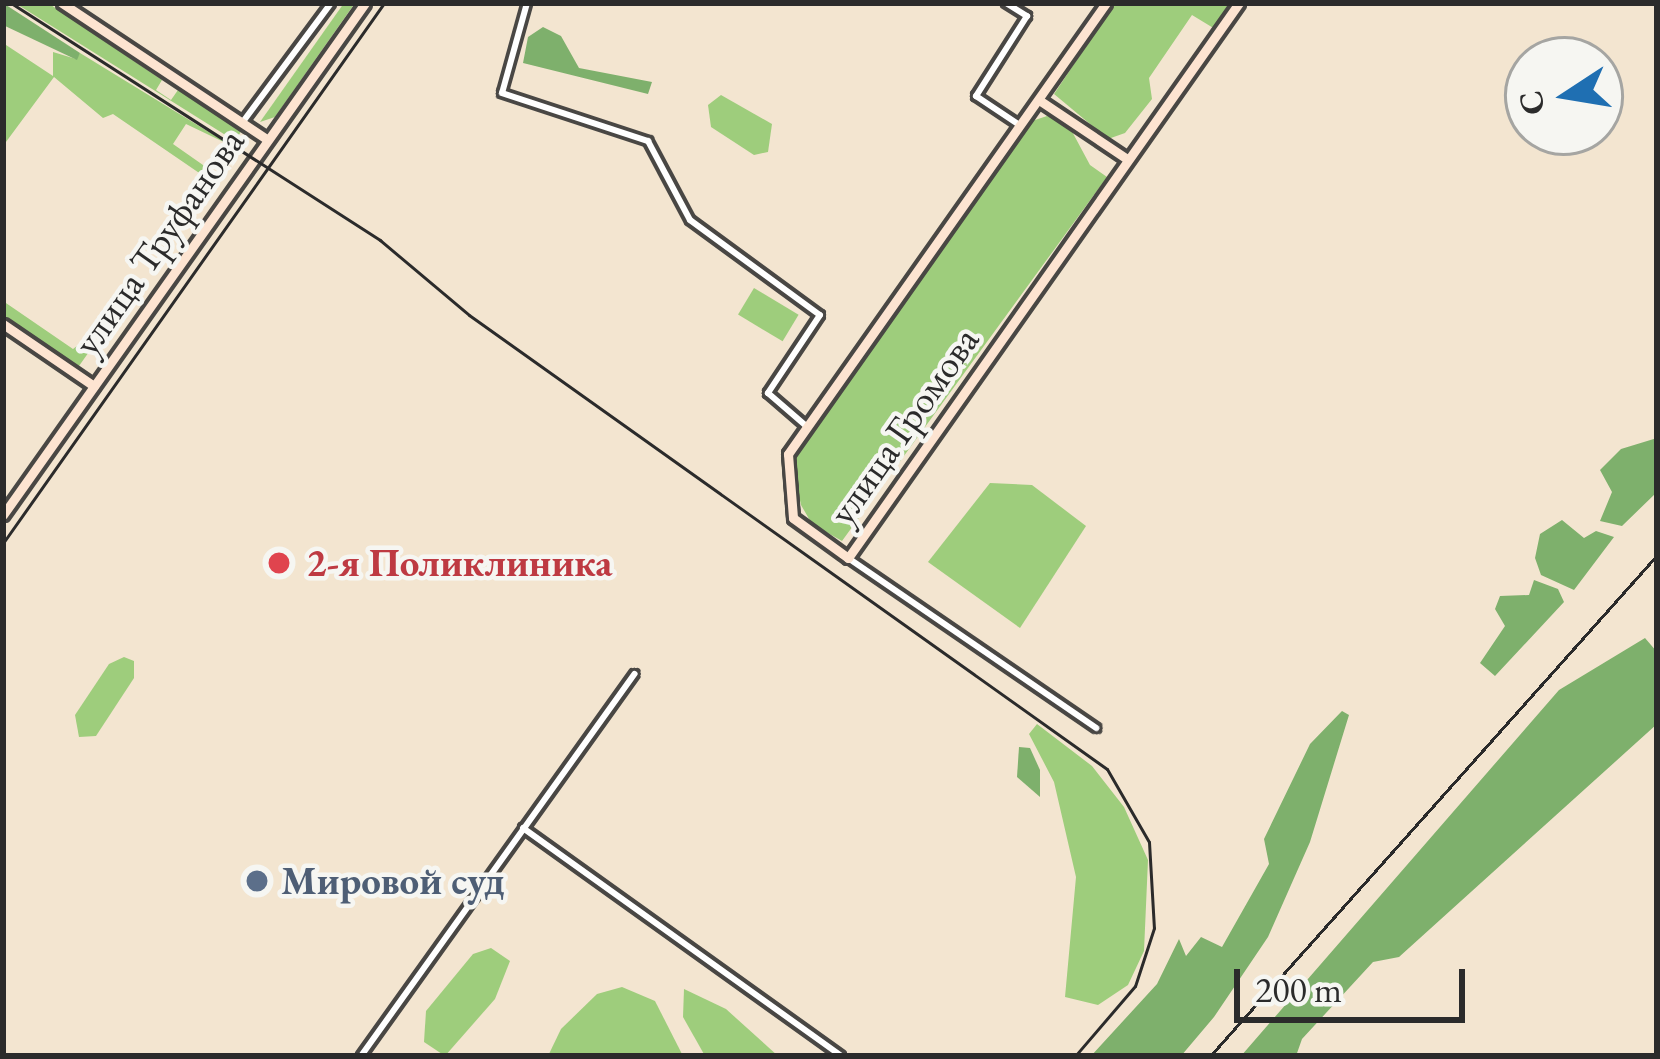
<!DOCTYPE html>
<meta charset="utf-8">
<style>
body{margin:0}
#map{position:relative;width:1660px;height:1059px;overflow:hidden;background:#f3e5d0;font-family:"EB Garamond",serif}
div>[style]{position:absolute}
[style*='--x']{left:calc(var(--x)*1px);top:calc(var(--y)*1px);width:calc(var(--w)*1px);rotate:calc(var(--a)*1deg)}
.green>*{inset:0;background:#9ecd7c;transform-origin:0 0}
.forest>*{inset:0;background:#7eb06c}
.roads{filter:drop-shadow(3px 0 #494744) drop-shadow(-3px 0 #494744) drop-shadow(0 3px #494744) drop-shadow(0 -3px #494744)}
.street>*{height:6px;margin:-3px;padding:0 3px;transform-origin:3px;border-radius:3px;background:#fff}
.secondary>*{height:9px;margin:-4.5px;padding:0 4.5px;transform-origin:4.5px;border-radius:4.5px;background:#fde4d1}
.tram>*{height:3px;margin:-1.5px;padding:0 1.5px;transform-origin:1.5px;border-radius:1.5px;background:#2b2b2b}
.rail>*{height:3px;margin:-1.5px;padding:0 1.5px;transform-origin:1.5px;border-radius:1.5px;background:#2b2b2b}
.dots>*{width:33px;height:33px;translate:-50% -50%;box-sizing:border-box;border:6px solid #f6f6f2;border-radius:50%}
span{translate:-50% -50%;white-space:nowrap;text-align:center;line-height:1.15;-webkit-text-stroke:9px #f6f6f2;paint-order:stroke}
.street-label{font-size:39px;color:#2b2b2b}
.health-label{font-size:39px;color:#be3a42;font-weight:700}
.left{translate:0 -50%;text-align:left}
.service-label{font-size:39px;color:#4e5e75;font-weight:700}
.frame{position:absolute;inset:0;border:6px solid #2b2b2b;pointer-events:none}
.north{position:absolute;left:1504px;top:36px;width:120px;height:120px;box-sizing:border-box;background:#f6f6f2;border:3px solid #a5a5a2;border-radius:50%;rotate:258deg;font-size:33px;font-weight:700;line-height:48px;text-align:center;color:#2b2b2b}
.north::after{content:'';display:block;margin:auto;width:42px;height:54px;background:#1f6fb2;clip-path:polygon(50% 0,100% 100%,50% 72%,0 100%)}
.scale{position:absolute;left:1234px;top:969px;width:231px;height:54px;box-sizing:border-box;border:6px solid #2b2b2b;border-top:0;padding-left:15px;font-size:36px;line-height:42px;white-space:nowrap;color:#2b2b2b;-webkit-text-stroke:9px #f6f6f2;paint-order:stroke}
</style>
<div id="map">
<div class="green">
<div style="clip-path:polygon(15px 3px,48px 3px,162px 80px,156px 90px,171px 100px,178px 90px,242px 130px,235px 141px)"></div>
<div style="clip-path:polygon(344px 3px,355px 3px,275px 117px,260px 122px)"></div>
<div style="clip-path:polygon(1115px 3px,1232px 3px,1215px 29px,1192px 15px,1149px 78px,1152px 99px,1125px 133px,1108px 139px,1054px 94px)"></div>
<div style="clip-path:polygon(3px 43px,53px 76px,53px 52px,76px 59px,80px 53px,230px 145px,186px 124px,173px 144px,213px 172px,208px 179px,113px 114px,103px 118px,54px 77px,3px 146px)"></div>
<div style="clip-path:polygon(721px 95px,772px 124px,768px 152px,754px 155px,711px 127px,708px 105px)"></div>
<div style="clip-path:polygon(1047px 116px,1068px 124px,1090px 165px,1107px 177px,842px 541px,812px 524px,801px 505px,793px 468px,799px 445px,1004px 156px,1032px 121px)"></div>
<div style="left:754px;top:288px;width:52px;height:31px;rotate:31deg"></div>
<div style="clip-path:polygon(3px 301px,73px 349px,81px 343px,91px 349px,79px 366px,3px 317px)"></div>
<div style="clip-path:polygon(990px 483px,1032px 485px,1086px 526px,1020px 628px,928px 562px)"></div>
<div style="clip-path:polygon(124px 657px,134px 661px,134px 678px,96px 736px,79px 737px,75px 715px,109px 664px)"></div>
<div style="clip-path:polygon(1037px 724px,1092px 766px,1124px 807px,1148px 860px,1144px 951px,1128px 985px,1098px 1005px,1065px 997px,1076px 877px,1054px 782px,1029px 734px)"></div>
<div style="clip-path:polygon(491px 948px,510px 961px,495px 999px,445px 1056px,424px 1042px,426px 1011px,473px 954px)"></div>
<div style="clip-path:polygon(622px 987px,655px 1001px,683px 1056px,548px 1056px,561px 1029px,597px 994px)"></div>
<div style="clip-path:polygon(684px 989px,726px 1009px,778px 1056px,705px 1056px,683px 1017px)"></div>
</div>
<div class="forest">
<div style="clip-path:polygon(3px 3px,80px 53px,77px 60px,3px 25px)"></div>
<div style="clip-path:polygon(543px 27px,561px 36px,579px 68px,652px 82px,648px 94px,523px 63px,528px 37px)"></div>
<div style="clip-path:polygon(1657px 438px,1657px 492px,1622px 526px,1600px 521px,1612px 492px,1600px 470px,1621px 449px)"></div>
<div style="clip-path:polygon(1562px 520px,1584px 538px,1596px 531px,1614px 537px,1574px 590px,1541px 575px,1535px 558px,1540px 534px)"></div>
<div style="clip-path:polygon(1534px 580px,1558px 589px,1564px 602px,1495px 676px,1480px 663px,1505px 626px,1495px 609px,1500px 596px,1529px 595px)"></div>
<div style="clip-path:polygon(1645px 638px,1657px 652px,1657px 724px,1399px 957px,1373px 962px,1302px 1039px,1296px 1056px,1241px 1056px,1559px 690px)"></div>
<div style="clip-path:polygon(1342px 711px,1349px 715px,1310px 842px,1268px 937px,1214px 1017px,1181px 1056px,1091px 1056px,1157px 984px,1179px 939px,1186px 956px,1201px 937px,1222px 947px,1269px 864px,1264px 839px,1310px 744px)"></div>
<div style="clip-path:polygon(1019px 747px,1030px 748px,1040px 770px,1040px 797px,1017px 777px)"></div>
</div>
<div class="roads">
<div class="street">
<div style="--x:527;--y:3;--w:93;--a:105.5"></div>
<div style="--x:502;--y:93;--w:154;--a:18.2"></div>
<div style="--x:648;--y:141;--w:89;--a:62"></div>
<div style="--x:690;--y:220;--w:161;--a:36.2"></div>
<div style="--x:820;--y:315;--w:94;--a:123.7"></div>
<div style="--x:768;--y:393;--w:49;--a:40.9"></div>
<div style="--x:1006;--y:3;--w:25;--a:32"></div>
<div style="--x:1027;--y:16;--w:95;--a:122.5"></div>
<div style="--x:976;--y:96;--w:54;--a:33.7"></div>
<div style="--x:242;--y:123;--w:149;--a:-53.4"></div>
<div style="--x:848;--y:558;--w:301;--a:34.4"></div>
<div style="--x:523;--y:828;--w:391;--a:35.6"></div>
<div style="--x:361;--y:1056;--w:470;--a:-54.4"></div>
</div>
<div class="secondary">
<div style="--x:62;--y:3;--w:246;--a:33.6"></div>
<div style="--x:1106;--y:3;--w:552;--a:125.19"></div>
<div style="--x:788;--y:454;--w:64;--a:85.5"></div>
<div style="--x:793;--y:518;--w:68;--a:36"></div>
<div style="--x:848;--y:558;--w:679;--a:-54.84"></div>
<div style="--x:1039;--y:100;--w:106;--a:33.8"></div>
<div style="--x:3;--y:324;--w:110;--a:34.3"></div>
<div style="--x:3;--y:515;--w:627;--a:-54.74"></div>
</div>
</div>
<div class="tram">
<div style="--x:3;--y:543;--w:661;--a:-54.79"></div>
</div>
<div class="rail">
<div style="--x:11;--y:3;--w:439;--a:32.7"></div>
<div style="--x:380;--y:240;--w:116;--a:40.1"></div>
<div style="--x:469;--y:315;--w:783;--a:35.44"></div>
<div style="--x:1107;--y:769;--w:84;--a:60.1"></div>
<div style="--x:1149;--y:842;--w:86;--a:86.7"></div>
<div style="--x:1154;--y:928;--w:61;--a:108.1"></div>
<div style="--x:1135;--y:986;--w:92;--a:130.6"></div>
<div style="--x:1210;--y:1056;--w:671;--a:-48.26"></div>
</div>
<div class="dots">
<div style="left:279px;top:563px;background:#e0444e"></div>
<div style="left:257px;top:881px;background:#5c6f8a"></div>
</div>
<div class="street-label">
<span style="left:159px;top:242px;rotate:-55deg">улица Труфанова</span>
<span style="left:904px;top:426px;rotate:-55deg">улица Громова</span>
</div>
<div class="health-label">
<span class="left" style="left:306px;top:563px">2-я Поликлиника</span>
</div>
<div class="service-label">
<span class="left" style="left:281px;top:881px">Мировой суд</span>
</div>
<div class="frame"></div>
<div class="north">С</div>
<div class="scale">200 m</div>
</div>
